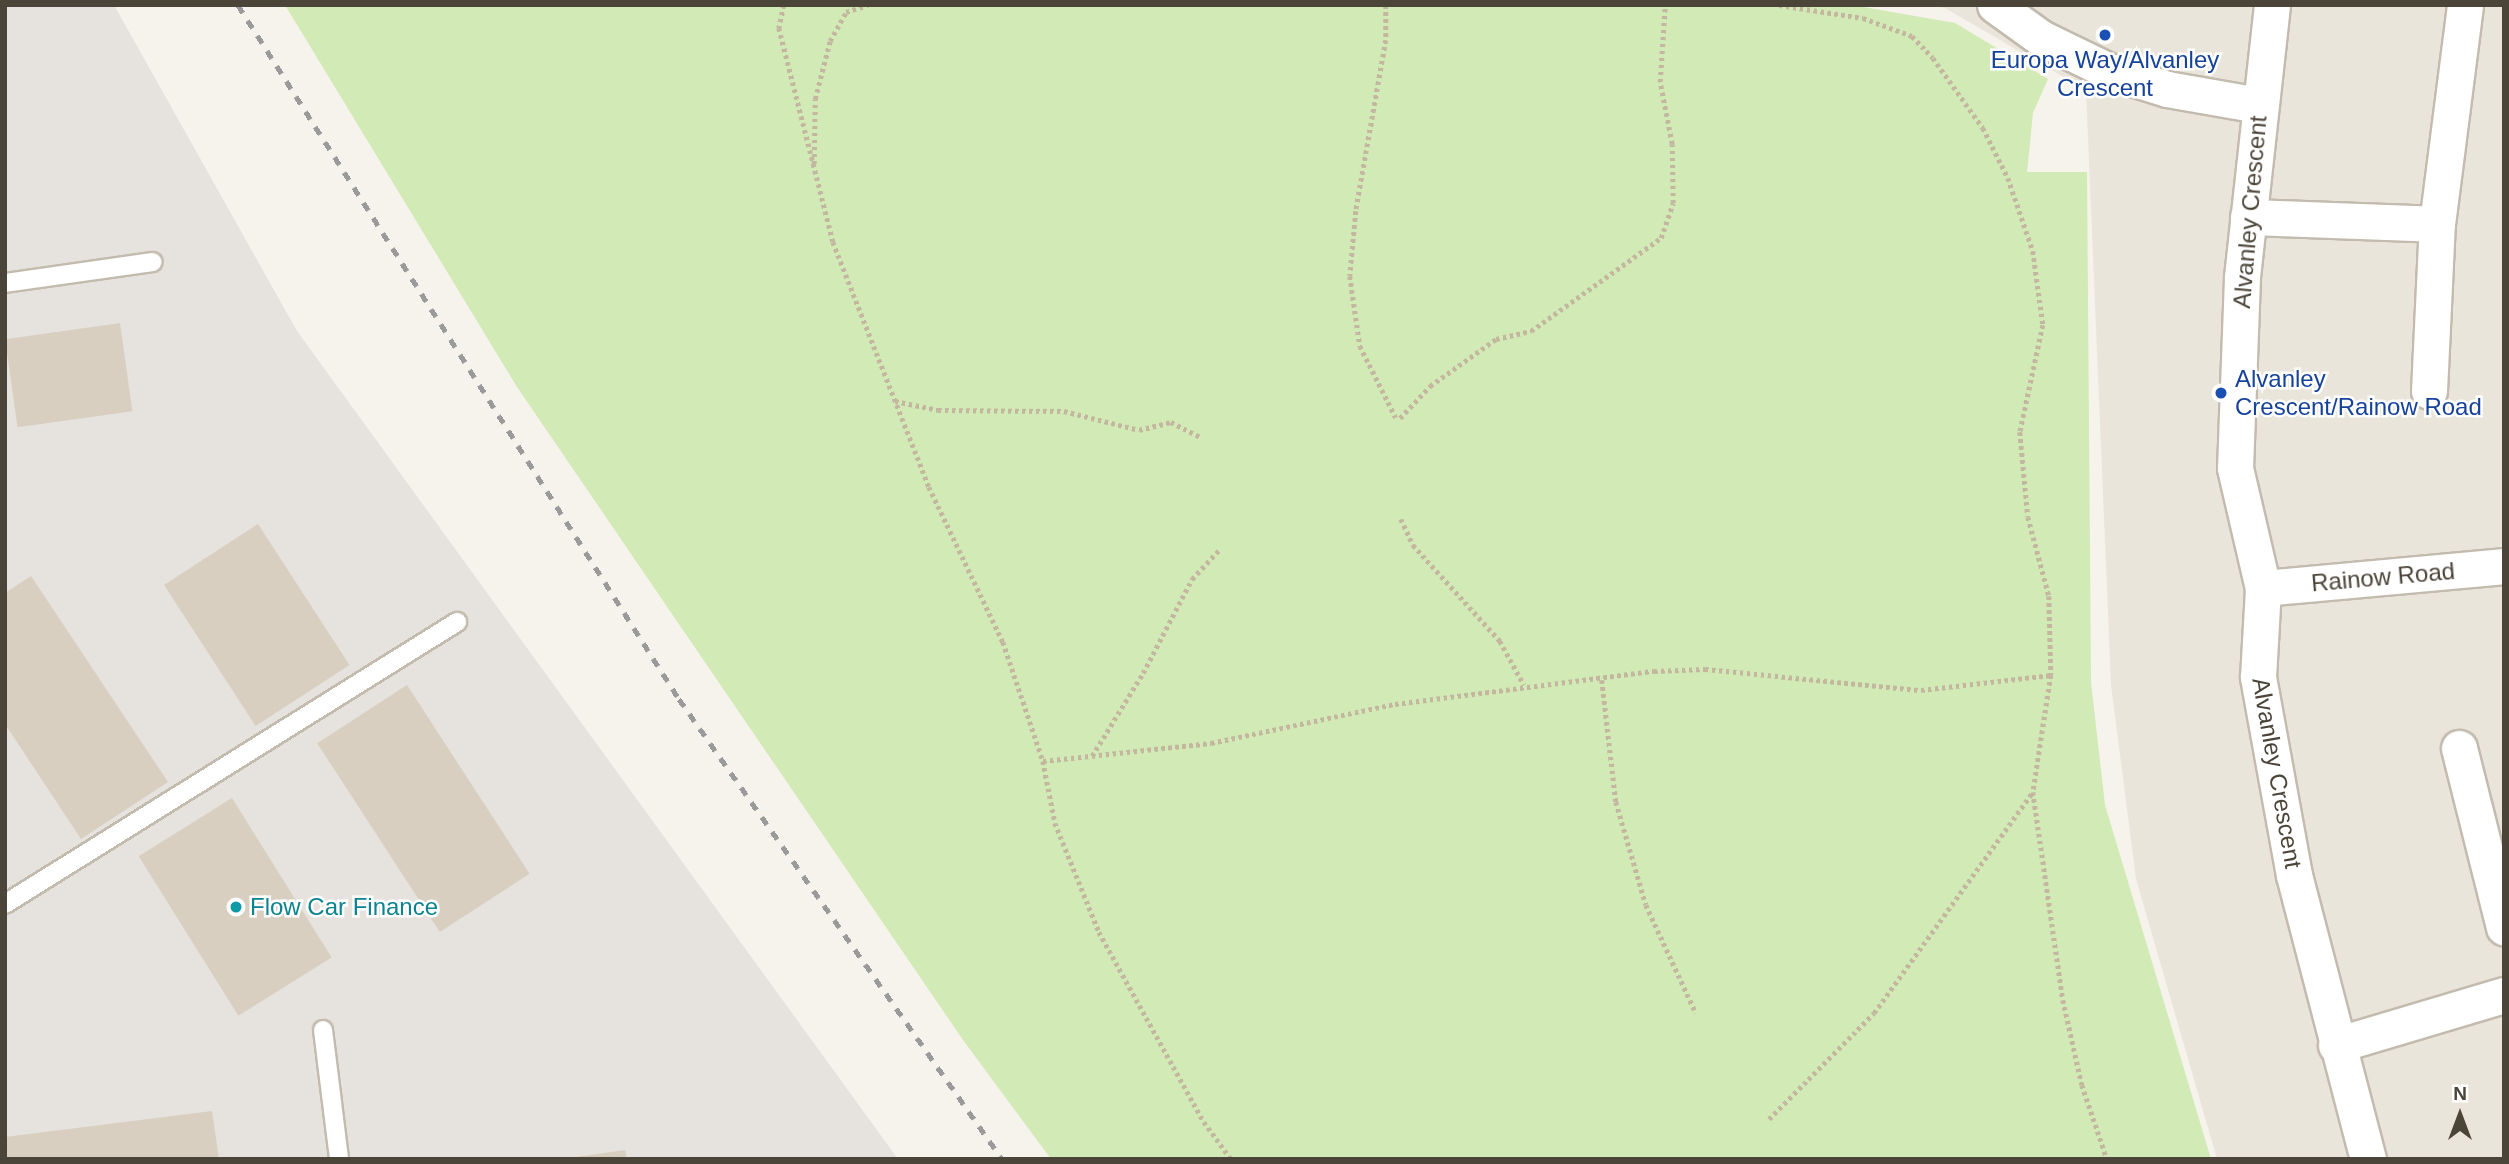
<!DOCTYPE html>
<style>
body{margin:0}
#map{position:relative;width:2509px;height:1164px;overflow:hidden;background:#f6f3ec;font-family:Helvetica,sans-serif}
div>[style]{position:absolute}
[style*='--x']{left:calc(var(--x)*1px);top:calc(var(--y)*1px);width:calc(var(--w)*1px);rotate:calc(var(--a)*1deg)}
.residential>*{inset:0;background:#eae5da}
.industrial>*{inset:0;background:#e6e2dd}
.green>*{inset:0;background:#d2eab5}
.building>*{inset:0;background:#d8cfc1;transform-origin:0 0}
.path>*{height:4.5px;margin-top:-2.25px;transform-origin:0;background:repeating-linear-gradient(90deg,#c4b79f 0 3.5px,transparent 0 7px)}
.roads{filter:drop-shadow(2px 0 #c2bbae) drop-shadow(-2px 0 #c2bbae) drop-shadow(0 2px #c2bbae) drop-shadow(0 -2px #c2bbae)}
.service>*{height:18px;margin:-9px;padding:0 9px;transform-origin:9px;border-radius:9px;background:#fff}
.minor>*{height:35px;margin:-17.5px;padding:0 17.5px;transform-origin:17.5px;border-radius:17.5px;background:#fff}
.rail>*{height:5px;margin-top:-2.5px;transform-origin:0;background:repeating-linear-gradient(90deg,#9a9a9a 0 9px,transparent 0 18px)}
.dots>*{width:19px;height:19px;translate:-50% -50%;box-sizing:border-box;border:4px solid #fff;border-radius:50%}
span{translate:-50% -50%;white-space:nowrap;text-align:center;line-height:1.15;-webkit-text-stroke:5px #fff;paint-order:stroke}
.transit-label{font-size:24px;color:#164399}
.left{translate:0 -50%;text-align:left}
.street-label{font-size:24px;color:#4b4439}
.culture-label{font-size:24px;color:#0d838f}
.frame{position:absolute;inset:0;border:7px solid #4b4439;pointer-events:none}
.north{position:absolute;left:2425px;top:1080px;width:70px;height:70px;-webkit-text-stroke:5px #fff;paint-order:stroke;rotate:0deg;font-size:19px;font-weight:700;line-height:28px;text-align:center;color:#4b4439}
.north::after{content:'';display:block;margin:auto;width:24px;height:32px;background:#4b4439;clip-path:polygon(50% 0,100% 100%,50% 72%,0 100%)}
</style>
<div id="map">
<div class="residential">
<div style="clip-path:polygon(1924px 5px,2504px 5px,2504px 1159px,2217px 1159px,2136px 879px,2111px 685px,2086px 90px,1945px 8px)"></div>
</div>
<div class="industrial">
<div style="clip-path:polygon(5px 5px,114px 5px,297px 331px,898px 1159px,5px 1159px)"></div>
</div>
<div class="green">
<div style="clip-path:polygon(285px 5px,1852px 5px,1955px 23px,2048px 79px,2033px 113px,2027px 172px,2087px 172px,2091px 682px,2105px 805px,2211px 1159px,1051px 1159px,963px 1040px,517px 387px)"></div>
</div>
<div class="building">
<div style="left:120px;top:323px;width:89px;height:116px;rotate:82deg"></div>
<div style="left:258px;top:524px;width:168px;height:112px;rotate:57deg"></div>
<div style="clip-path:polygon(31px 576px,168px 782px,81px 839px,5px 724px,5px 593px)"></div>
<div style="left:407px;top:685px;width:225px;height:107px;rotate:57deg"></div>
<div style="left:232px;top:798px;width:188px;height:110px;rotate:58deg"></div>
<div style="clip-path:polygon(212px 1111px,219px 1159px,5px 1159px,5px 1137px)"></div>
<div style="clip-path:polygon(625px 1150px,627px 1159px,576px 1159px,576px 1157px)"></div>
</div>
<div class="path">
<div style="--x:784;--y:5;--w:24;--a:102"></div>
<div style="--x:779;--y:28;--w:221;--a:75.8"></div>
<div style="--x:833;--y:242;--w:263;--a:68.6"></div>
<div style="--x:929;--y:487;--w:172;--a:64.5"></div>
<div style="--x:1003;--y:642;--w:126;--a:71.4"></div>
<div style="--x:1043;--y:761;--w:63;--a:79"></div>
<div style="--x:1055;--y:823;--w:118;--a:68"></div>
<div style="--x:1099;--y:932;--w:217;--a:61.1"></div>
<div style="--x:1204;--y:1122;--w:46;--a:53.9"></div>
<div style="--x:1386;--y:5;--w:35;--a:90"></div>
<div style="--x:1386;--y:40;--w:174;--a:100"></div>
<div style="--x:1356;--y:211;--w:65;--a:95.3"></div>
<div style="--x:1350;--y:276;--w:71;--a:81.9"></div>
<div style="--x:1360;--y:346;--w:80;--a:63.4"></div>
<div style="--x:1779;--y:5;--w:85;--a:8.8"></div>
<div style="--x:1863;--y:18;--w:52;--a:20.2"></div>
<div style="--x:1912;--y:36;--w:30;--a:46"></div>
<div style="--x:1933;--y:58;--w:86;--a:54.5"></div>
<div style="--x:1983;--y:128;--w:56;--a:63.4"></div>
<div style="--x:2008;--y:178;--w:77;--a:71.1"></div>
<div style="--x:2033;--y:251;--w:75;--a:82.3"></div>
<div style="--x:2043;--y:325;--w:109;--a:102.1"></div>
<div style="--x:2020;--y:432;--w:85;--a:84.6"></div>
<div style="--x:2028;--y:517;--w:82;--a:75.1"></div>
<div style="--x:2049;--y:596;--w:79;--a:88.5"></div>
<div style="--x:2051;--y:675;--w:118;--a:98.7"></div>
<div style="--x:2033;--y:792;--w:210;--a:81.8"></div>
<div style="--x:2063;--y:1000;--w:87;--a:77.4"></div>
<div style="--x:2082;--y:1085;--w:78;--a:71.3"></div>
<div style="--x:814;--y:164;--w:65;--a:-89.1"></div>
<div style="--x:815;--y:99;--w:60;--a:-75.5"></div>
<div style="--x:830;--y:41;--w:33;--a:-61"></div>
<div style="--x:846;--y:12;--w:23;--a:-18"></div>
<div style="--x:895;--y:401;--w:44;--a:11.8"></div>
<div style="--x:938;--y:410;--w:126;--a:0.5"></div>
<div style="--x:1064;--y:411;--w:77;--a:14.2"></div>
<div style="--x:1139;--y:430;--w:33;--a:-14"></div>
<div style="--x:1171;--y:422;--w:34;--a:27"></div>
<div style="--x:1400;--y:418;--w:44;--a:-46.8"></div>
<div style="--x:1430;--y:386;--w:81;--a:-35.5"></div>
<div style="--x:1496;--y:339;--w:36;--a:-13"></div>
<div style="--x:1531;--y:331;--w:160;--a:-35.6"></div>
<div style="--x:1661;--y:238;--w:37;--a:-71"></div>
<div style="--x:1673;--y:203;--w:59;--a:-91"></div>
<div style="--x:1672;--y:144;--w:63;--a:-101"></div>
<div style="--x:1660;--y:82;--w:77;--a:-86.3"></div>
<div style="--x:1401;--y:519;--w:29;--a:65"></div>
<div style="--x:1413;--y:545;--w:130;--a:47.8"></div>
<div style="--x:1500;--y:641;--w:50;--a:61.4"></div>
<div style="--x:1602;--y:680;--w:123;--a:83.5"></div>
<div style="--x:1616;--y:802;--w:107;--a:73.8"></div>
<div style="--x:1646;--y:905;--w:119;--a:65.2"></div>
<div style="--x:1092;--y:756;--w:97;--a:-58.4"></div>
<div style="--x:1143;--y:673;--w:106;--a:-62.5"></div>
<div style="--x:1192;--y:579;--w:40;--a:-47"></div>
<div style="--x:1043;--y:761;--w:169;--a:-6.1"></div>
<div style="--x:1211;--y:743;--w:188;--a:-12"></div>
<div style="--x:1395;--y:704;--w:261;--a:-7.3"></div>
<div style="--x:1654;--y:671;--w:51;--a:-2.2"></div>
<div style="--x:1705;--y:669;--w:217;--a:5.6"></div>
<div style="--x:1921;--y:690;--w:131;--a:-6.6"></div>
<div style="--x:1769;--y:1119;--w:149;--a:-45.3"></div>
<div style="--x:1874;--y:1013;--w:271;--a:-54.3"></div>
</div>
<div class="roads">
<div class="service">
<div style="--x:5;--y:283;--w:149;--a:-8.1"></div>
<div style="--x:5;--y:904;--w:533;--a:-31.96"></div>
<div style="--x:323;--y:1030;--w:130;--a:82.9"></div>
</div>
<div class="minor">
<div style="--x:1995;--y:5;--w:57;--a:35.7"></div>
<div style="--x:2041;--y:38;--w:76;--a:25.9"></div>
<div style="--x:2109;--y:71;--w:61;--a:17.2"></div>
<div style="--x:2167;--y:89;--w:93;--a:9.9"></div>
<div style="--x:2272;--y:5;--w:275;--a:96.3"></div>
<div style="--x:2242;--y:278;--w:190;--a:92.1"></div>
<div style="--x:2235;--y:468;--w:123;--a:76.9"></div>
<div style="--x:2263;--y:588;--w:89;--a:93.2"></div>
<div style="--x:2258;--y:677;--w:201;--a:79.7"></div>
<div style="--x:2294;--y:875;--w:293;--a:75.4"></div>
<div style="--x:2248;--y:217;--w:189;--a:2.1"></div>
<div style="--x:2429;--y:391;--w:167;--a:-87.3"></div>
<div style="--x:2437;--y:224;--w:221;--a:-82.7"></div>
<div style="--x:2263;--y:588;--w:242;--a:-5.2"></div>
<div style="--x:2459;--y:748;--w:185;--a:75.9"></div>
<div style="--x:2336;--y:1045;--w:175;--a:-16.6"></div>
</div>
</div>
<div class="rail">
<div style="--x:238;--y:5;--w:822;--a:57.57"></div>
<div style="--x:679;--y:699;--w:562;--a:54.92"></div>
</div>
<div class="dots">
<div style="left:2105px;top:35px;background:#1a4fb4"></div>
<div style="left:2221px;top:393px;background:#1a4fb4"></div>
<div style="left:236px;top:907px;background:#0f9aa8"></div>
</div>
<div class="transit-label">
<span style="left:2105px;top:74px">Europa Way/Alvanley<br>Crescent</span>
<span class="left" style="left:2235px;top:393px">Alvanley<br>Crescent/Rainow Road</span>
</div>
<div class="street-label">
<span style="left:2250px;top:212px;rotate:-85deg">Alvanley Crescent</span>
<span style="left:2383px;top:577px;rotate:-5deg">Rainow Road</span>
<span style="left:2277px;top:773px;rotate:80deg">Alvanley Crescent</span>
</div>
<div class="culture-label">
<span class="left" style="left:250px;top:907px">Flow Car Finance</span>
</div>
<div class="frame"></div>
<div class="north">N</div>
</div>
